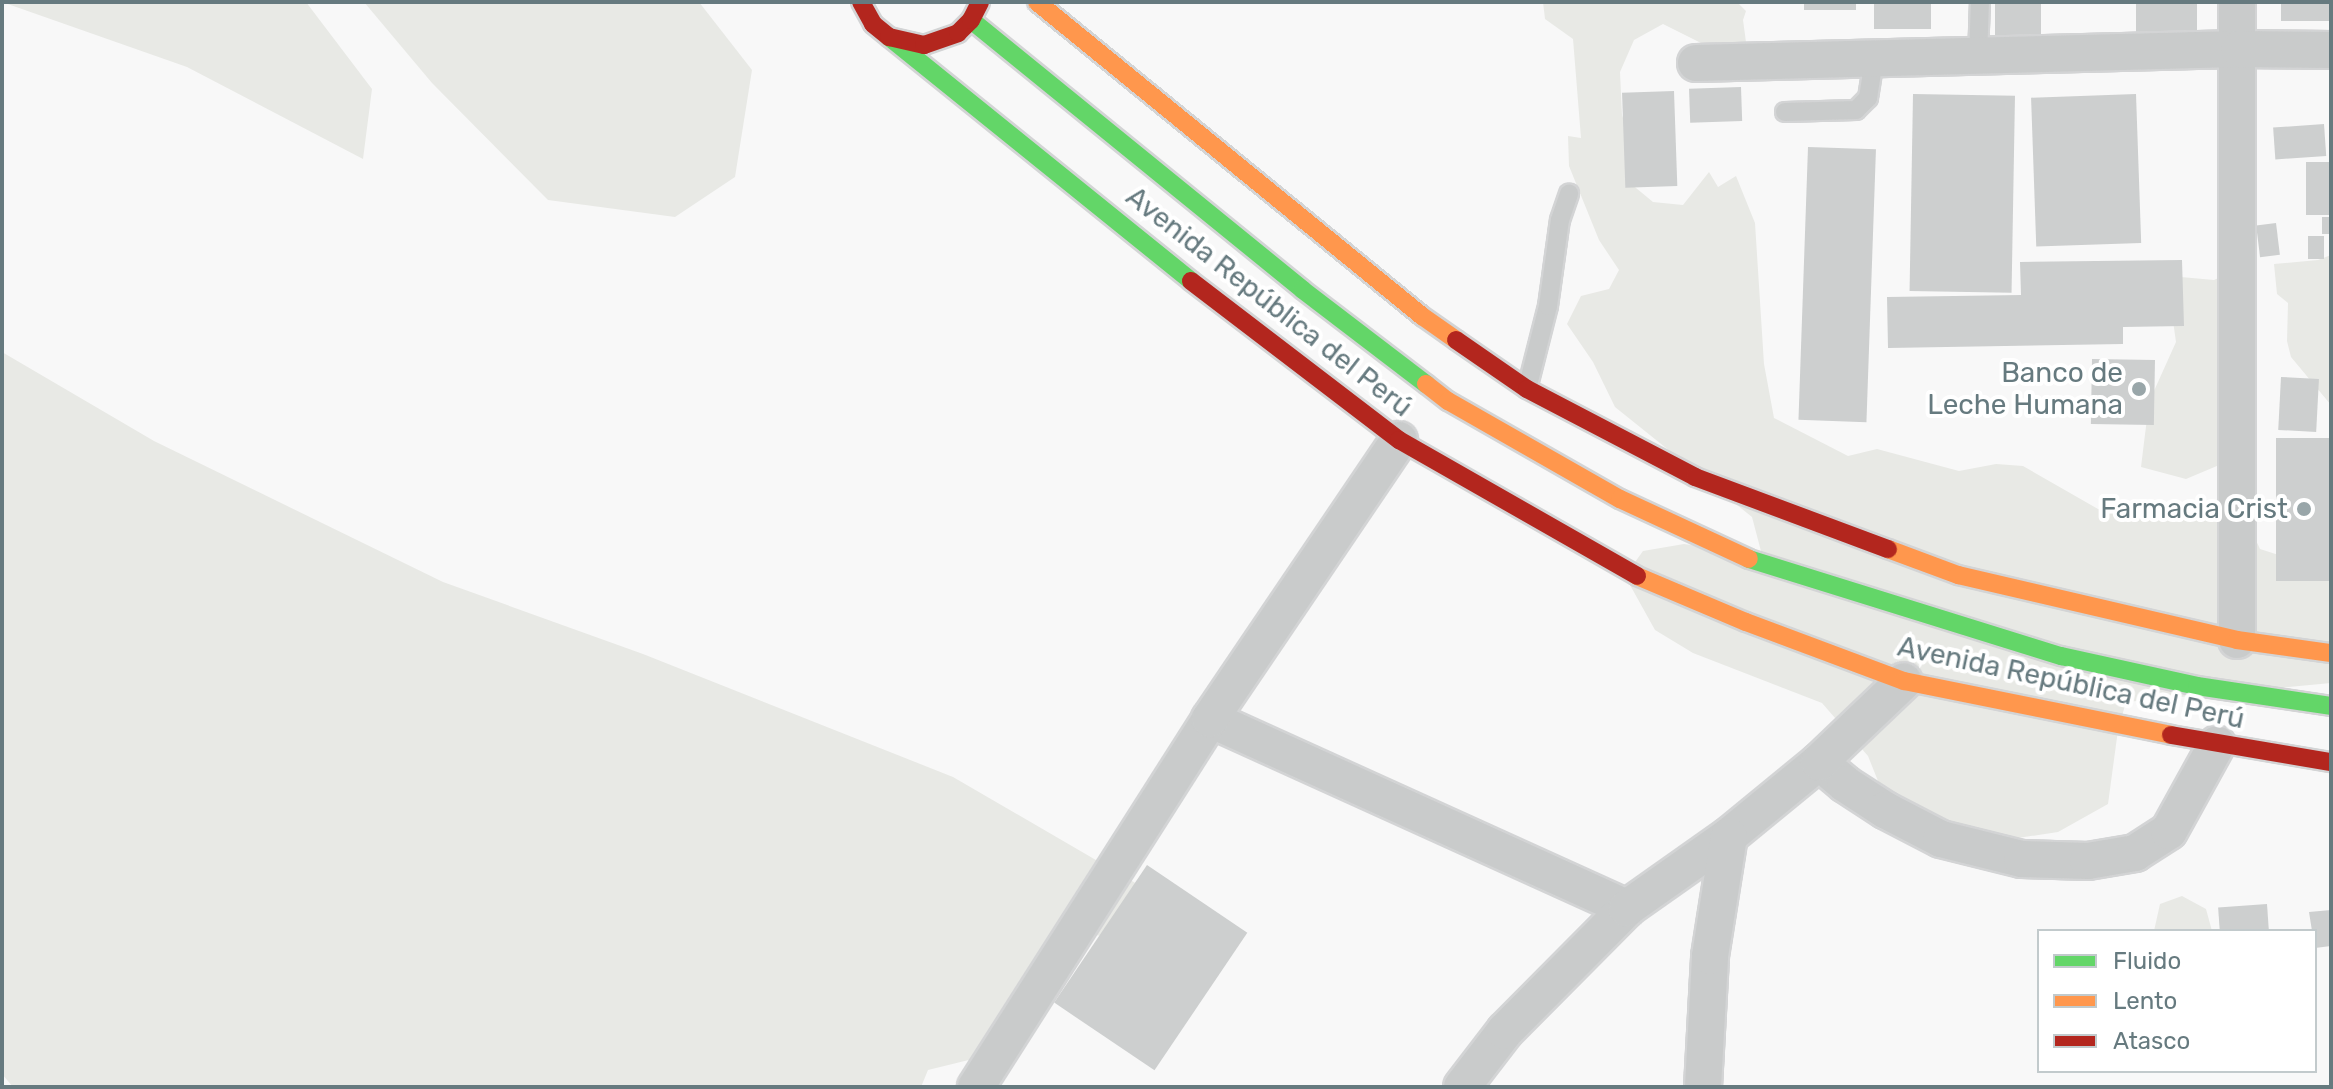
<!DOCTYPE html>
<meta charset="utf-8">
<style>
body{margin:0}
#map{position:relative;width:2333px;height:1089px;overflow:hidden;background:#f8f8f8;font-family:Rubik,sans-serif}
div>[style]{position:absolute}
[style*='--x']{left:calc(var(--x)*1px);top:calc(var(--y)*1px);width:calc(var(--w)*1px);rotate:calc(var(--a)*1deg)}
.green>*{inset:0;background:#e8e9e5}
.building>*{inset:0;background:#cdcfcf;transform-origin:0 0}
.roads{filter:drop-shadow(2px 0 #d3d4d5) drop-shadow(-2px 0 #d3d4d5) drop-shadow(0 2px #d3d4d5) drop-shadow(0 -2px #d3d4d5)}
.lane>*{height:18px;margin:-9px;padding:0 9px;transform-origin:9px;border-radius:9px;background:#c9cbcb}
.street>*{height:36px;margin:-18px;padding:0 18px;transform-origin:18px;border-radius:18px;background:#c9cbcb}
.fast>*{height:18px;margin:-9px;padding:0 9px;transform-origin:9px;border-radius:9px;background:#63d668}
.slow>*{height:18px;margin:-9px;padding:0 9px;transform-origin:9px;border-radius:9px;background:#ff974d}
.jam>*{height:18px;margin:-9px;padding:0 9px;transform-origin:9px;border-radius:9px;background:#b3261e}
.dots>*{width:22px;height:22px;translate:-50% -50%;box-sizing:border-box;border:4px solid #fff;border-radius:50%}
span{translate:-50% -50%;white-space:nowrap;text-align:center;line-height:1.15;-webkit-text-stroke:8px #fff;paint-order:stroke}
.street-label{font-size:28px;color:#667a7f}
.poi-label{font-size:28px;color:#667a7f}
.right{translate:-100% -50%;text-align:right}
.frame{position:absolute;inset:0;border:4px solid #667a7f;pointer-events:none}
.legend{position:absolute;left:2037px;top:929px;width:280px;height:144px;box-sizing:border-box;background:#fff;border:2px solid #c2cacc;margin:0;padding:10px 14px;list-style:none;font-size:24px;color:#667a7f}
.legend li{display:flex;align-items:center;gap:16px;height:40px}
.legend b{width:40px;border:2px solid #c2cacc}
</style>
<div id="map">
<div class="green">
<div style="clip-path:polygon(2px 2px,306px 2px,372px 89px,363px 159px,187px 67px)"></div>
<div style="clip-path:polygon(364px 2px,699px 2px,752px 70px,735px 177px,675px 217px,548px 200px,432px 83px)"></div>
<div style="clip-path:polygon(1543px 2px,1737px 2px,1746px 11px,1743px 20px,1746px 42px,1727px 51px,1703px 44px,1663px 24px,1634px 40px,1620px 72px,1622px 115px,1633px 147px,1630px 183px,1653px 202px,1683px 205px,1709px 172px,1718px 187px,1736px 176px,1755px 223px,1764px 364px,1774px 418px,1848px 456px,1877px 449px,1959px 471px,1996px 464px,2023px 466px,2098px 509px,2122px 514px,2172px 516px,2230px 508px,2245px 517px,2260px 549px,2331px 572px,2331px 683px,2126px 702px,2118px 730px,2108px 804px,2058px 832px,1998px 841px,1886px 801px,1868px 756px,1822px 703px,1693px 653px,1655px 630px,1625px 576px,1643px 551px,1684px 544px,1762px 555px,1752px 517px,1615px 407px,1593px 362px,1567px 324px,1581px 296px,1609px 289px,1619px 270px,1599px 240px,1569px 166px,1568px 136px,1581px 138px,1573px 39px,1545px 19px)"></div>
<div style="clip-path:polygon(2331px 255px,2331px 405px,2291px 357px,2287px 341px,2288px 303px,2277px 294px,2274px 264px,2318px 260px)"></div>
<div style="clip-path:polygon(2227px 274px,2224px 463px,2186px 479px,2141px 467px,2149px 402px,2176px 342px,2171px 307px,2181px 277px,2214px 280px)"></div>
<div style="clip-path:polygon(2px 352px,154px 441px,443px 582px,643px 654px,953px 777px,1156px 895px,1115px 937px,1093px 935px,985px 1056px,928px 1070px,921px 1087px,13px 1087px,2px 1074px)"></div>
<div style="clip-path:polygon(2182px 896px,2206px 909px,2212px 931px,2154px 931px,2160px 904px)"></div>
</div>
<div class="building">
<div style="left:1804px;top:2px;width:52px;height:8px"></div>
<div style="left:1874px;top:2px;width:57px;height:27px"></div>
<div style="left:1995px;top:2px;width:46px;height:43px"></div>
<div style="left:2136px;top:2px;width:61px;height:42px"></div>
<div style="left:2281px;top:2px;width:50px;height:19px"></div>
<div style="left:1741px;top:87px;width:34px;height:52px;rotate:88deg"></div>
<div style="left:1674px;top:91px;width:95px;height:52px;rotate:88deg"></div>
<div style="left:1913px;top:94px;width:102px;height:197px;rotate:1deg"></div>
<div style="left:2136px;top:94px;width:149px;height:105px;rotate:88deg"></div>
<div style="left:2324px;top:124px;width:32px;height:51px;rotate:86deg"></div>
<div style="left:1808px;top:147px;width:68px;height:273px;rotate:2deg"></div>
<div style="left:2331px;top:162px;width:53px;height:25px;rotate:90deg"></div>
<div style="left:2322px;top:217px;width:9px;height:17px"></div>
<div style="left:2276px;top:223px;width:32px;height:20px;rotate:83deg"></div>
<div style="left:2308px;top:236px;width:16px;height:23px"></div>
<div style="clip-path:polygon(2182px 260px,2184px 326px,2123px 327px,2123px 344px,1888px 348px,1887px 297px,2021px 295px,2020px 262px)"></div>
<div style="left:2092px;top:359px;width:63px;height:65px;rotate:1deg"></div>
<div style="left:2281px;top:377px;width:38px;height:53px;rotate:3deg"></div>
<div style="left:2331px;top:438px;width:143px;height:55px;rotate:90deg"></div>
<div style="left:1147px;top:865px;width:121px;height:166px;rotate:34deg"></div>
<div style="left:2267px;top:904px;width:27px;height:49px;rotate:86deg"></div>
<div style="clip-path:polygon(2331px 910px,2331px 946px,2315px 948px,2315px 931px,2312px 931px,2309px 912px)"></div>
</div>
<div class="roads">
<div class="lane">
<div style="--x:1978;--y:58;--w:56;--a:-88"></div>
<div style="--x:1785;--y:112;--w:71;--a:-1.6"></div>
<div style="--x:1856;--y:110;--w:17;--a:-45"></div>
<div style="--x:1868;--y:98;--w:37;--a:-81"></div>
<div style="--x:1527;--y:389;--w:86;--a:-75.8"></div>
<div style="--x:1548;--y:306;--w:87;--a:-82.1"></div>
<div style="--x:1560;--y:220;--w:28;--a:-71"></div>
</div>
<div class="street">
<div style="--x:2237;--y:2;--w:638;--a:90"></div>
<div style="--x:1696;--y:63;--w:543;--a:-1.48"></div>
<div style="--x:2239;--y:49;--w:92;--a:0.6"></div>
<div style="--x:1210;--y:719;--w:458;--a:24.4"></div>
<div style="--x:1819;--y:762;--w:34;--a:40"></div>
<div style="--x:1845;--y:784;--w:48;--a:33"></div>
<div style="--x:1885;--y:810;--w:63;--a:27.4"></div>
<div style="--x:1941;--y:839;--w:83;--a:13.9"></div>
<div style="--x:2022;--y:859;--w:66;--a:1.7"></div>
<div style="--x:2088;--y:861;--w:48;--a:-9.7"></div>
<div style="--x:2135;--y:853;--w:40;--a:-32.9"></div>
<div style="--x:2169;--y:831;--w:99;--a:-61.1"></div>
<div style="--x:976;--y:1087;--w:436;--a:-57.5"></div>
<div style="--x:1210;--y:719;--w:337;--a:-55.9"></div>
<div style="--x:1462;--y:1087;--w:71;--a:-52.5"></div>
<div style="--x:1505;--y:1031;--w:173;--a:-45.2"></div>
<div style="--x:1627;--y:908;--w:125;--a:-35.2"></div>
<div style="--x:1729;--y:836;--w:117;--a:-39.4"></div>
<div style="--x:1819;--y:762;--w:117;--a:-43.6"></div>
<div style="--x:1703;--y:1087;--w:131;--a:-86.9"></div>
<div style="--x:1710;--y:956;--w:121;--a:-81"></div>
</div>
<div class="fast">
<div style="--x:971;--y:20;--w:428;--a:39.1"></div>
<div style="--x:1303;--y:290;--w:155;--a:37.4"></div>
<div style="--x:889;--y:37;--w:388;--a:38.9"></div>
<div style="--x:1749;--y:559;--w:327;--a:17.3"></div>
<div style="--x:2061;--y:656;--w:139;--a:12.4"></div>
<div style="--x:2197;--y:686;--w:135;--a:8.5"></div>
</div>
<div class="slow">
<div style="--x:1037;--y:2;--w:497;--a:39.2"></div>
<div style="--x:1422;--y:316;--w:42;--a:35.2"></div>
<div style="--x:1426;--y:384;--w:28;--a:38"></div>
<div style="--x:1448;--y:401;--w:198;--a:29.7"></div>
<div style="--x:1620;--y:499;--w:142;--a:24.9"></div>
<div style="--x:1888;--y:549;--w:75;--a:20.4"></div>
<div style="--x:1958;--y:575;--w:286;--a:13.1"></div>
<div style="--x:2237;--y:640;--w:95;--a:7.9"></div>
<div style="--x:1637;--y:576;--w:118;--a:22.9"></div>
<div style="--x:1746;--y:622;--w:169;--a:20.5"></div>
<div style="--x:1904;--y:681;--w:272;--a:11.4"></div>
</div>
<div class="jam">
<div style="--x:861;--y:2;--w:25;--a:61"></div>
<div style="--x:873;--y:24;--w:21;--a:39"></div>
<div style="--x:889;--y:37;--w:36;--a:13"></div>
<div style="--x:924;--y:45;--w:36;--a:-19"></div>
<div style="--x:958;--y:33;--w:18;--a:-45"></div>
<div style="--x:971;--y:20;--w:20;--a:-63"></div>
<div style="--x:1191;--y:281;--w:262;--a:37.4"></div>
<div style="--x:1399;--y:440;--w:274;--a:29.7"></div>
<div style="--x:1456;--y:340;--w:86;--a:34.6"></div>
<div style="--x:1527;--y:389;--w:190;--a:27.6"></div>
<div style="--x:1695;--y:477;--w:206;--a:20.5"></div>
<div style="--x:2171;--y:735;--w:162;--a:9.6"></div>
</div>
</div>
<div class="dots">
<div style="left:2139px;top:389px;background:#99a6a9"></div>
<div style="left:2304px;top:509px;background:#99a6a9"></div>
</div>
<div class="street-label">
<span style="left:1269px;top:302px;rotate:38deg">Avenida República del Perú</span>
<span style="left:2071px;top:683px;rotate:12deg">Avenida República del Perú</span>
</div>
<div class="poi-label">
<span class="right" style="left:2123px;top:389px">Banco de<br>Leche Humana</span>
<span class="right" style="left:2288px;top:509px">Farmacia Crist</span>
</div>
<div class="frame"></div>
<ul class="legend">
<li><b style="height:10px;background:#63d668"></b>Fluido</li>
<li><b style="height:10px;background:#ff974d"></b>Lento</li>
<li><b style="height:10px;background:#b3261e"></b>Atasco</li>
</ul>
</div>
